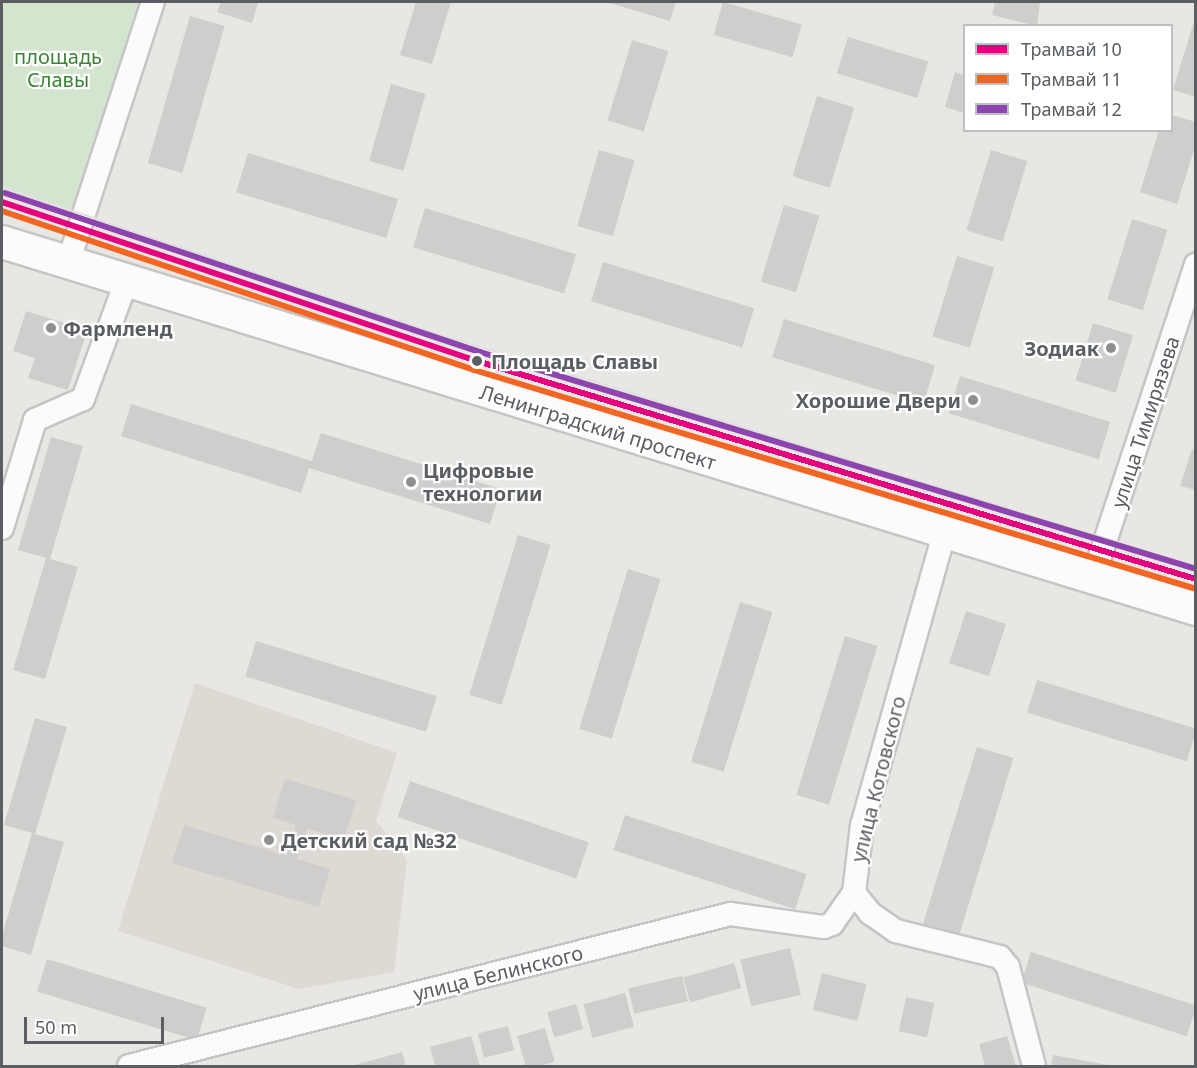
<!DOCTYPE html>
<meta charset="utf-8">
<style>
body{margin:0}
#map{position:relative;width:1197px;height:1068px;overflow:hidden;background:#e9e7e4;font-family:"Noto Sans",sans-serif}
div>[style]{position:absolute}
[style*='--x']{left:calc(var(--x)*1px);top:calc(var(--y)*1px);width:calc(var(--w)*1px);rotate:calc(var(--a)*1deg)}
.education>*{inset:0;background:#ddd9d3}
.green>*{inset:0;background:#d4e5cf}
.building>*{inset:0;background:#d0cecd;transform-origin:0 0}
.roads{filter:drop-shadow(2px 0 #c5c5c5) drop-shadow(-2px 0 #c5c5c5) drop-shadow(0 2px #c5c5c5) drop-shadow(0 -2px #c5c5c5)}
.minor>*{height:22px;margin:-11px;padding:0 11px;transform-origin:11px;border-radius:11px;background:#fcfbfb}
.secondary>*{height:32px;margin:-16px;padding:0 16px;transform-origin:16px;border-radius:16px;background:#fcfbfb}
.tram>*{height:1.5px;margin:-0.75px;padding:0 0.75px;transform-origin:0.75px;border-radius:0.75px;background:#e0e1e1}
.tram-1>*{height:6px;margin:-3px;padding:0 3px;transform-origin:3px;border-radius:3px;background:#e5007d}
.tram-2>*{height:6px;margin:-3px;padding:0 3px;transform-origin:3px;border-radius:3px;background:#f26522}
.tram-3>*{height:6px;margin:-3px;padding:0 3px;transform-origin:3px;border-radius:3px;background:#8e44ad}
.dots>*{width:16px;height:16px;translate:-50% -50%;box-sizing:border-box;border:3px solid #fff;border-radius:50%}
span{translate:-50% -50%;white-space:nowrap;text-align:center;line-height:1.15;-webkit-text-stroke:4.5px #fff;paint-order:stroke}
.park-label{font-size:20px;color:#3d8337}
.poi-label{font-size:20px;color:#5a5e62;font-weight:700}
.left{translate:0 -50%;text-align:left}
.right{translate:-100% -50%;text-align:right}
.stop-label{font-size:20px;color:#5a5e62;font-weight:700}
.street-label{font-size:20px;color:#5a5e62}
.frame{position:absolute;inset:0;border:3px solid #5a5e62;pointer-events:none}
.legend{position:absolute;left:963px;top:24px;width:210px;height:108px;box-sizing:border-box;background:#fff;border:2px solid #bdbfc0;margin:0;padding:8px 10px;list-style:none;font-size:18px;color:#5a5e62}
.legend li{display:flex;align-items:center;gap:12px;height:30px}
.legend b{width:30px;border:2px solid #bdbfc0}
.scale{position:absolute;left:24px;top:1017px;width:140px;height:27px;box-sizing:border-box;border:3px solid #5a5e62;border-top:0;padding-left:8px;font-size:18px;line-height:21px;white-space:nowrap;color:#5a5e62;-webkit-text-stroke:4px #fff;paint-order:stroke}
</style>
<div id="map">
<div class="education">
<div style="clip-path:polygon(195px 683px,397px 753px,376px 821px,407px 860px,394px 972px,299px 989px,118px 931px)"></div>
</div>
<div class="green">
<div style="clip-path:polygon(2px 2px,138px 2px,73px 210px,2px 187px)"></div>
</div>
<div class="building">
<div style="clip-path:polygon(221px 2px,258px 2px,252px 23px,217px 12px)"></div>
<div style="clip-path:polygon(416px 2px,451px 2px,432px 64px,400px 55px)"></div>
<div style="clip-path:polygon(606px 2px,676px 2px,670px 21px)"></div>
<div style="left:723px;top:2px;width:82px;height:34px;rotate:16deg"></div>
<div style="clip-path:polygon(995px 2px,1040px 2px,1037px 26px,992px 15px)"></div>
<div style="left:190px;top:16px;width:36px;height:153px;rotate:16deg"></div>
<div style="clip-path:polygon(1195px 18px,1196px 19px,1196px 97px,1173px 90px)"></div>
<div style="left:848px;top:37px;width:84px;height:38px;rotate:17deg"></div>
<div style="left:632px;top:40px;width:38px;height:84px;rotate:17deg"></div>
<div style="clip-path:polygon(955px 72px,964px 75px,964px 113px,945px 107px)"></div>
<div style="left:391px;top:84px;width:36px;height:80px;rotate:16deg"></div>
<div style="left:817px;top:96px;width:39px;height:84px;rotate:17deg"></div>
<div style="clip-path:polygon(1172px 115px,1196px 122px,1196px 144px,1177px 204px,1140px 192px,1159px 130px,1172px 130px)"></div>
<div style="left:599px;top:150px;width:37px;height:79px;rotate:16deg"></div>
<div style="left:991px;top:150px;width:38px;height:84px;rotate:17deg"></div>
<div style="left:248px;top:153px;width:157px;height:41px;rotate:17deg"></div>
<div style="left:784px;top:205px;width:37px;height:80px;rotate:17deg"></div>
<div style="left:425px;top:208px;width:158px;height:41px;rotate:17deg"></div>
<div style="left:1132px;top:219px;width:37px;height:84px;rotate:17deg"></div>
<div style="left:957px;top:256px;width:39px;height:84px;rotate:17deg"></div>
<div style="left:603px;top:262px;width:158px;height:41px;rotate:17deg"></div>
<div style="clip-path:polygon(26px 311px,68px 324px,65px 331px,85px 337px,68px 390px,28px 378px,35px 358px,13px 351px)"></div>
<div style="left:784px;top:319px;width:158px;height:40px;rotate:17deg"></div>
<div style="left:1093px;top:323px;width:42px;height:60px;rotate:17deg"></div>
<div style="left:960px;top:376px;width:157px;height:39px;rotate:17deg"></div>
<div style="clip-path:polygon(131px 404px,312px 461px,321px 433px,501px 489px,490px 524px,309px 468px,301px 493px,121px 436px)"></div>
<div style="clip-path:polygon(51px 437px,83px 446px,50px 559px,78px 567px,45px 679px,13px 670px,46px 558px,18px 550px)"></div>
<div style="clip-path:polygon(1192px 449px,1196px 450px,1196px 490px,1180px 486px)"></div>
<div style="left:518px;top:535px;width:34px;height:167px;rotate:17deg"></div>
<div style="left:628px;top:569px;width:34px;height:167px;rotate:17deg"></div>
<div style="left:740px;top:602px;width:34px;height:167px;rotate:17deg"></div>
<div style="left:966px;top:611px;width:42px;height:55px;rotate:18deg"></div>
<div style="left:845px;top:636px;width:34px;height:166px;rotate:17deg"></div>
<div style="left:256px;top:641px;width:189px;height:37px;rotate:17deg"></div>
<div style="left:1037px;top:680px;width:167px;height:34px;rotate:17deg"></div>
<div style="clip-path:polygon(35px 718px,67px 727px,35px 834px,64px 842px,31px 955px,2px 946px,2px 936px,32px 833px,4px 825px)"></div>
<div style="left:977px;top:747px;width:38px;height:190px;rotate:17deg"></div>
<div style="clip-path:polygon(285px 779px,356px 800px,344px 840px,307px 828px,297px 859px,330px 869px,319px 907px,172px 863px,184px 825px,287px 856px,296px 825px,273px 818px)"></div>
<div style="left:410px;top:781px;width:189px;height:38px;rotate:19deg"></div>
<div style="left:625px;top:815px;width:191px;height:37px;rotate:18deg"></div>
<div style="left:790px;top:948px;width:48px;height:51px;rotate:77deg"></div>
<div style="left:1031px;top:952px;width:174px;height:32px;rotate:18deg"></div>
<div style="left:47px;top:959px;width:167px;height:34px;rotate:17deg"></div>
<div style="left:734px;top:963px;width:26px;height:53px;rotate:74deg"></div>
<div style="left:822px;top:973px;width:46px;height:38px;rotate:14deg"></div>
<div style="left:682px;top:976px;width:26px;height:55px;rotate:77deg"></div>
<div style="left:625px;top:993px;width:35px;height:43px;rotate:75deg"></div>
<div style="left:906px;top:997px;width:29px;height:35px;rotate:12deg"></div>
<div style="left:576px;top:1004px;width:26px;height:30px;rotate:74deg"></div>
<div style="left:508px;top:1026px;width:25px;height:31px;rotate:76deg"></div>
<div style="left:545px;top:1028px;width:35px;height:29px;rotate:74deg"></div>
<div style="clip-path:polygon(471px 1036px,480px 1066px,435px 1066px,430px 1047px)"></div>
<div style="clip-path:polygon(1007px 1036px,1016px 1066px,985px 1066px,979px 1044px)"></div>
<div style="clip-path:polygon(402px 1052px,406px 1066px,351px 1066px)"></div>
<div style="clip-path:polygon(1053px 1055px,1108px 1065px,1108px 1066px,1051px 1066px)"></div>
</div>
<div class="roads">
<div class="minor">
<div style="--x:68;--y:263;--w:274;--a:-72"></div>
<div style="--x:2;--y:528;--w:113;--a:-73"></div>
<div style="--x:35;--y:420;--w:52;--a:-23.6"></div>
<div style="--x:83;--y:399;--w:125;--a:-69.8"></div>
<div style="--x:944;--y:534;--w:302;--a:105.7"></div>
<div style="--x:862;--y:825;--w:68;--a:96.7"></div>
<div style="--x:854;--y:893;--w:26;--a:51"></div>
<div style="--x:870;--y:913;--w:32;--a:35"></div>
<div style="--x:896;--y:931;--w:107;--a:14"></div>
<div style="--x:1000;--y:957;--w:13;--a:51"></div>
<div style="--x:1008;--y:967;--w:102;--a:75.3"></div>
<div style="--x:1093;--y:578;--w:330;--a:-71.8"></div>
<div style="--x:129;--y:1066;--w:620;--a:-14.19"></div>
<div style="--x:730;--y:914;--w:95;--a:7.9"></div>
<div style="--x:824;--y:927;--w:9;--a:-21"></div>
<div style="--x:832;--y:924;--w:38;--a:-55"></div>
</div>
<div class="secondary">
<div style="--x:2;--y:242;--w:1249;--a:17.09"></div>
</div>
</div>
<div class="tram">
<div style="--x:2;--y:187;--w:471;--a:18.6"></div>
<div style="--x:449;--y:337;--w:781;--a:17.04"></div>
</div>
<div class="tram-1">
<div style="--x:2;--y:202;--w:501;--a:18.51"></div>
<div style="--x:477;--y:361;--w:751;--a:16.87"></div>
</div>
<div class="tram-2">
<div style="--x:2;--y:211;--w:498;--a:18.6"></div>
<div style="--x:474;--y:370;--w:751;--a:16.87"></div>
</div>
<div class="tram-3">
<div style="--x:5;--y:193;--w:501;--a:18.51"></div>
<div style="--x:480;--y:352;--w:748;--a:16.86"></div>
</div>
<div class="dots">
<div style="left:51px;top:328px;background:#8c8e90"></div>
<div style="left:1111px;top:348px;background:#8c8e90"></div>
<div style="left:477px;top:361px;background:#5a5e62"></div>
<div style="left:973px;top:400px;background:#8c8e90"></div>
<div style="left:411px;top:482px;background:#8c8e90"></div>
<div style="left:269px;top:840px;background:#8c8e90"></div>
</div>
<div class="park-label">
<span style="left:58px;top:68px">площадь<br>Славы</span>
</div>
<div class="poi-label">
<span class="left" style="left:63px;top:328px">Фармленд</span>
<span class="right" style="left:1099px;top:348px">Зодиак</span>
<span class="right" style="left:961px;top:400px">Хорошие Двери</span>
<span class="left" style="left:423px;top:482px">Цифровые<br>технологии</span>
<span class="left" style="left:281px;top:840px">Детский сад №32</span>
</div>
<div class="stop-label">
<span class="left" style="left:491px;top:361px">Площадь Славы</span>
</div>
<div class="street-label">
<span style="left:1145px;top:422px;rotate:-72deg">улица Тимирязева</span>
<span style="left:598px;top:427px;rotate:17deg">Ленинградский проспект</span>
<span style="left:878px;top:779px;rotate:-76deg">улица Котовского</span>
<span style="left:498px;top:973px;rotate:-14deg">улица Белинского</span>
</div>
<div class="frame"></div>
<ul class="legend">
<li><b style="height:8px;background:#e5007d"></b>Трамвай 10</li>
<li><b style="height:8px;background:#f26522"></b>Трамвай 11</li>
<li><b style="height:8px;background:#8e44ad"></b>Трамвай 12</li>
</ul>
<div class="scale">50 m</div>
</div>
